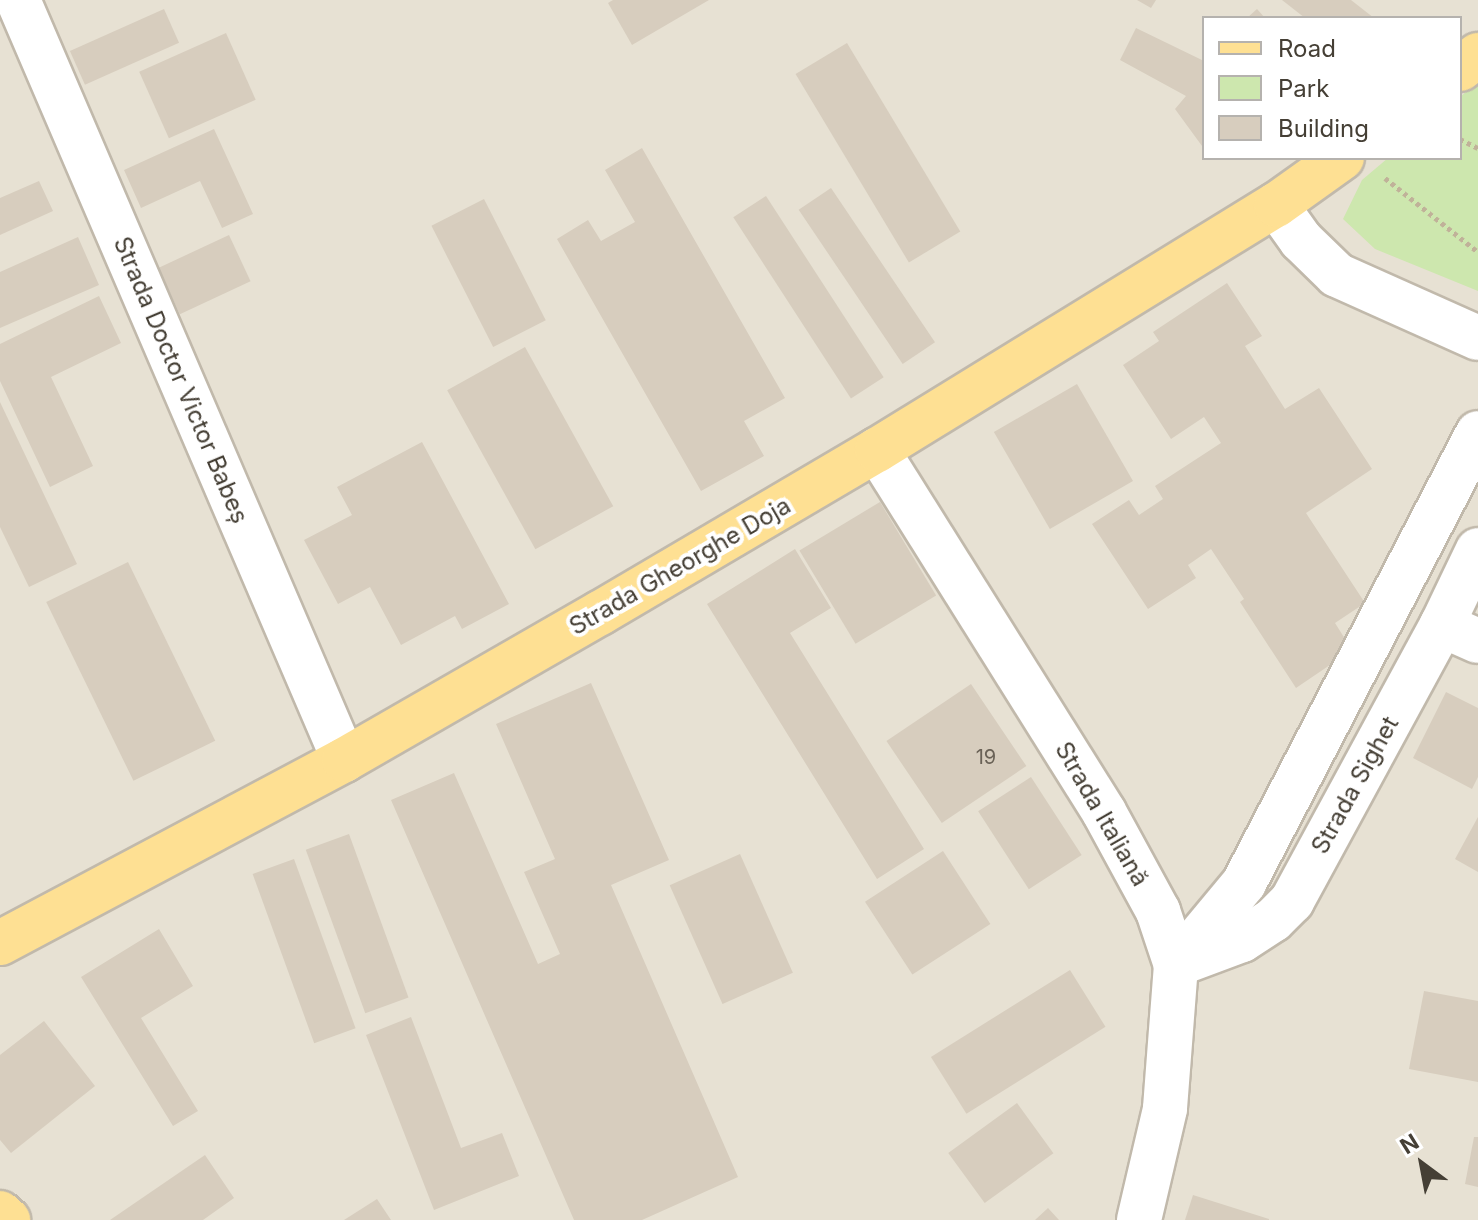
<!DOCTYPE html>
<meta charset="utf-8">
<style>
body{margin:0}
#map{position:relative;width:1478px;height:1220px;overflow:hidden;background:#f3efe5;font-family:Inter,sans-serif}
div>[style]{position:absolute}
[style*='--x']{left:calc(var(--x)*1px);top:calc(var(--y)*1px);width:calc(var(--w)*1px);rotate:calc(var(--a)*1deg)}
.residential>*{inset:0;background:#e7e1d3}
.green>*{inset:0;background:#cde7ae}
.building>*{inset:0;background:#d7cdbe;transform-origin:0 0}
.path>*{height:5px;margin-top:-2.5px;transform-origin:0;background:repeating-linear-gradient(90deg,#c0b299 0 4px,transparent 0 8px)}
.roads{filter:drop-shadow(2px 0 #c1b9ab) drop-shadow(-2px 0 #c1b9ab) drop-shadow(0 2px #c1b9ab) drop-shadow(0 -2px #c1b9ab)}
.minor>*{height:44px;margin:-22px;padding:0 22px;transform-origin:22px;border-radius:22px;background:#fff}
.major>*{height:44px;margin:-22px;padding:0 22px;transform-origin:22px;border-radius:22px;background:#fee093}
span{translate:-50% -50%;white-space:nowrap;text-align:center;line-height:1.15;-webkit-text-stroke:8px #fff;paint-order:stroke}
.number-label{font-size:20px;color:#6a6257}
.number-label span{-webkit-text-stroke-width:0}
.street-label{font-size:24px;color:#453f35}
.legend{position:absolute;left:1202px;top:16px;width:260px;height:144px;box-sizing:border-box;background:#fff;border:2px solid #b5b2ae;margin:0;padding:10px 14px;list-style:none;font-size:24px;color:#453f35}
.legend li{display:flex;align-items:center;gap:16px;height:40px}
.legend b{width:40px;border:2px solid #b5b2ae}
.north{position:absolute;left:1382px;top:1124px;width:80px;height:80px;-webkit-text-stroke:6px #fff;paint-order:stroke;rotate:328deg;font-size:22px;font-weight:700;line-height:32px;text-align:center;color:#453f35}
.north::after{content:'';display:block;margin:auto;width:28px;height:36px;background:#453f35;clip-path:polygon(50% 0,100% 100%,50% 72%,0 100%)}
</style>
<div id="map">
<div class="residential">
<div style="clip-path:polygon(evenodd,0 0,1478px 0,1478px 1220px,0 1220px,0 0,1204px 18px,1460px 18px,1460px 158px,1204px 158px,1204px 18px)"></div>
</div>
<div class="green">
<div style="clip-path:polygon(1478px 82px,1478px 291px,1375px 249px,1343px 219px,1362px 180px,1388px 158px,1460px 158px,1460px 97px)"></div>
</div>
<div class="building">
<div style="clip-path:polygon(613px 0,709px 0,632px 45px,608px 3px)"></div>
<div style="clip-path:polygon(1137px 0,1156px 0,1151px 8px)"></div>
<div style="clip-path:polygon(1282px 0,1351px 0,1374px 18px,1305px 18px)"></div>
<div style="left:164px;top:9px;width:37px;height:103px;rotate:66deg"></div>
<div style="clip-path:polygon(1257px 9px,1265px 18px,1247px 18px)"></div>
<div style="clip-path:polygon(1136px 28px,1204px 61px,1202px 146px,1175px 109px,1186px 96px,1120px 60px)"></div>
<div style="left:226px;top:33px;width:73px;height:95px;rotate:66deg"></div>
<div style="left:847px;top:43px;width:220px;height:60px;rotate:59deg"></div>
<div style="clip-path:polygon(214px 129px,253px 214px,222px 228px,200px 181px,141px 208px,124px 170px)"></div>
<div style="clip-path:polygon(642px 148px,785px 398px,744px 421px,764px 456px,701px 491px,557px 239px,588px 220px,601px 241px,635px 222px,605px 170px)"></div>
<div style="clip-path:polygon(39px 181px,53px 211px,0 235px,0 198px)"></div>
<div style="left:831px;top:188px;width:186px;height:39px;rotate:56deg"></div>
<div style="left:766px;top:196px;width:216px;height:39px;rotate:57deg"></div>
<div style="left:484px;top:199px;width:136px;height:59px;rotate:63deg"></div>
<div style="left:229px;top:235px;width:51px;height:78px;rotate:65deg"></div>
<div style="clip-path:polygon(78px 237px,99px 285px,0 328px,0 272px)"></div>
<div style="clip-path:polygon(1227px 283px,1262px 336px,1245px 346px,1285px 409px,1319px 388px,1372px 469px,1306px 513px,1365px 603px,1335px 623px,1352px 650px,1296px 688px,1240px 602px,1244px 599px,1211px 549px,1188px 565px,1196px 578px,1148px 609px,1092px 524px,1129px 500px,1139px 515px,1163px 499px,1155px 486px,1221px 443px,1204px 417px,1171px 439px,1123px 365px,1159px 341px,1153px 332px)"></div>
<div style="clip-path:polygon(99px 296px,121px 343px,51px 377px,93px 466px,50px 487px,0 381px,0 344px)"></div>
<div style="left:525px;top:347px;width:182px;height:89px;rotate:61deg"></div>
<div style="left:1077px;top:384px;width:112px;height:96px;rotate:60deg"></div>
<div style="clip-path:polygon(0 402px,77px 564px,29px 587px,0 527px)"></div>
<div style="clip-path:polygon(422px 442px,509px 604px,462px 629px,455px 616px,401px 645px,370px 587px,338px 604px,304px 540px,352px 515px,337px 487px)"></div>
<div style="left:880px;top:502px;width:109px;height:94px;rotate:59deg"></div>
<div style="clip-path:polygon(795px 549px,831px 608px,790px 633px,924px 849px,877px 879px,707px 604px)"></div>
<div style="left:128px;top:562px;width:199px;height:91px;rotate:64deg"></div>
<div style="clip-path:polygon(591px 683px,669px 860px,611px 885px,738px 1177px,642px 1220px,574px 1220px,391px 800px,454px 773px,538px 964px,560px 954px,524px 872px,555px 859px,496px 724px)"></div>
<div style="left:971px;top:684px;width:99px;height:102px;rotate:56deg"></div>
<div style="clip-path:polygon(1446px 692px,1478px 708px,1478px 777px,1472px 789px,1413px 758px)"></div>
<div style="left:1031px;top:777px;width:93px;height:63px;rotate:57deg"></div>
<div style="clip-path:polygon(1478px 817px,1478px 872px,1455px 859px)"></div>
<div style="left:349px;top:834px;width:174px;height:46px;rotate:70deg"></div>
<div style="left:943px;top:851px;width:87px;height:93px;rotate:57deg"></div>
<div style="left:740px;top:854px;width:130px;height:77px;rotate:66deg"></div>
<div style="left:294px;top:859px;width:180px;height:44px;rotate:70deg"></div>
<div style="clip-path:polygon(159px 929px,193px 986px,141px 1018px,198px 1111px,173px 1126px,81px 977px)"></div>
<div style="left:1070px;top:970px;width:67px;height:164px;rotate:58deg"></div>
<div style="clip-path:polygon(1424px 991px,1478px 1001px,1478px 1082px,1409px 1069px)"></div>
<div style="clip-path:polygon(411px 1017px,461px 1148px,502px 1133px,519px 1176px,434px 1210px,366px 1035px)"></div>
<div style="clip-path:polygon(44px 1021px,95px 1086px,11px 1153px,0 1140px,0 1055px)"></div>
<div style="left:1017px;top:1103px;width:62px;height:85px;rotate:54deg"></div>
<div style="clip-path:polygon(1474px 1137px,1478px 1137px,1478px 1187px,1465px 1184px)"></div>
<div style="clip-path:polygon(205px 1155px,234px 1198px,203px 1220px,110px 1220px)"></div>
<div style="clip-path:polygon(1193px 1195px,1269px 1219px,1269px 1220px,1185px 1220px)"></div>
<div style="clip-path:polygon(377px 1199px,391px 1220px,344px 1220px)"></div>
<div style="clip-path:polygon(1048px 1208px,1059px 1220px,1035px 1220px)"></div>
</div>
<div class="path">
<div style="--x:1460;--y:139;--w:20;--a:27"></div>
<div style="--x:1385;--y:178;--w:119;--a:38.5"></div>
</div>
<div class="roads">
<div class="minor">
<div style="--x:18;--y:0;--w:827;--a:66.78"></div>
<div style="--x:1276;--y:205;--w:43;--a:54.5"></div>
<div style="--x:1301;--y:240;--w:50;--a:44.2"></div>
<div style="--x:1337;--y:275;--w:154;--a:24.1"></div>
<div style="--x:877;--y:450;--w:427;--a:57.9"></div>
<div style="--x:1104;--y:812;--w:113;--a:61.4"></div>
<div style="--x:1158;--y:911;--w:57;--a:71.6"></div>
<div style="--x:1176;--y:965;--w:144;--a:94.4"></div>
<div style="--x:1165;--y:1109;--w:114;--a:103.2"></div>
<div style="--x:1442;--y:625;--w:39;--a:24"></div>
<div style="--x:1178;--y:964;--w:68;--a:-20.6"></div>
<div style="--x:1242;--y:940;--w:37;--a:-33"></div>
<div style="--x:1273;--y:920;--w:27;--a:-45"></div>
<div style="--x:1292;--y:901;--w:314;--a:-61.5"></div>
<div style="--x:1442;--y:625;--w:83;--a:-64.4"></div>
<div style="--x:1176;--y:965;--w:107;--a:-50.3"></div>
<div style="--x:1244;--y:883;--w:507;--a:-62.53"></div>
</div>
<div class="major">
<div style="--x:1460;--y:69;--w:23;--a:-38"></div>
<div style="--x:0;--y:943;--w:390;--a:-28"></div>
<div style="--x:344;--y:760;--w:295;--a:-29.9"></div>
<div style="--x:600;--y:613;--w:321;--a:-30.5"></div>
<div style="--x:877;--y:450;--w:468;--a:-31.6"></div>
<div style="--x:1276;--y:205;--w:81;--a:-35.5"></div>
<div style="--x:0;--y:1213;--w:11;--a:41"></div>
</div>
</div>
<div class="number-label">
<span style="left:986px;top:757px">19</span>
</div>
<div class="street-label">
<span style="left:181px;top:380px;rotate:67deg">Strada Doctor Victor Babeș</span>
<span style="left:680px;top:566px;rotate:-30deg">Strada Gheorghe Doja</span>
<span style="left:1355px;top:785px;rotate:-61deg">Strada Sighet</span>
<span style="left:1102px;top:814px;rotate:60deg">Strada Italiană</span>
</div>
<ul class="legend">
<li><b style="height:10px;background:#fee093"></b>Road</li>
<li><b style="height:22px;background:#cde7ae"></b>Park</li>
<li><b style="height:22px;background:#d7cdbe"></b>Building</li>
</ul>
<div class="north">N</div>
</div>
